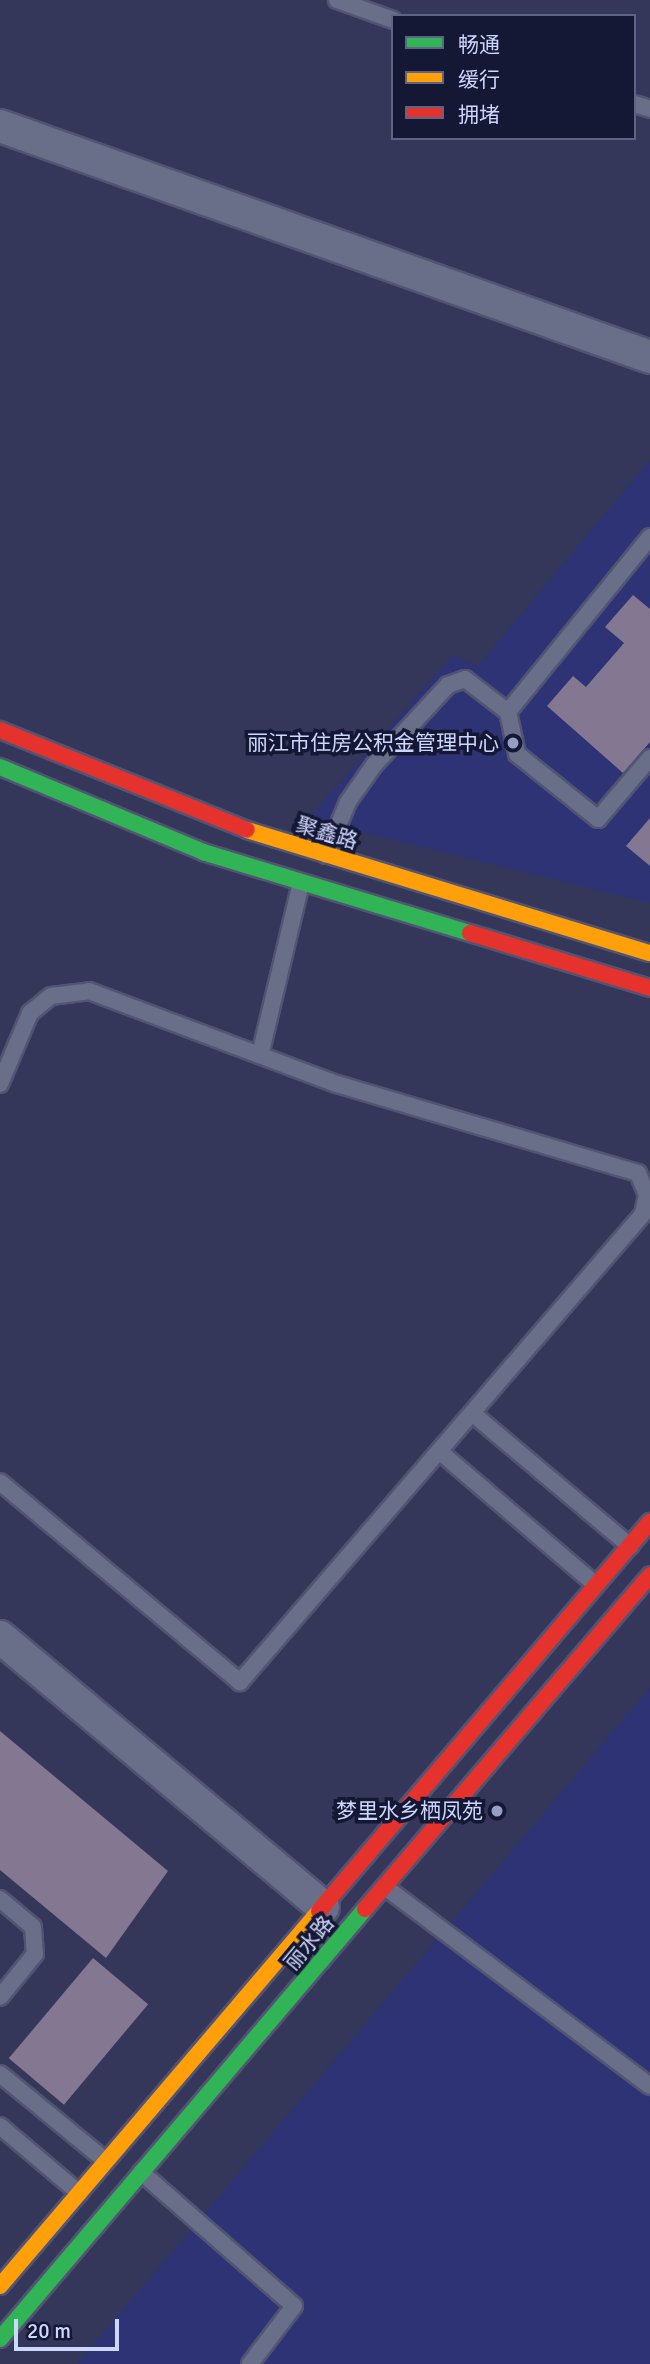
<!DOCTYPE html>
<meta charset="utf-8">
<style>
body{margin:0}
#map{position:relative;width:650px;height:2364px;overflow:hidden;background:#34375a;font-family:Signika,"Noto Sans SC",sans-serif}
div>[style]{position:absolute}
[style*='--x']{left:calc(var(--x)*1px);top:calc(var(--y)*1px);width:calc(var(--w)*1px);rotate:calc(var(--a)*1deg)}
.built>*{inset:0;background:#2d3375}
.building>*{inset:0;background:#837792;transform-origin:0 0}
.roads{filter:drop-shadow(2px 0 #525473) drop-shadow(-2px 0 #525473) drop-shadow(0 2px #525473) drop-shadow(0 -2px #525473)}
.lane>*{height:16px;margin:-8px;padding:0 8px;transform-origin:8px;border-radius:8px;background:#6a6f89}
.street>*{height:32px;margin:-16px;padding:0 16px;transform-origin:16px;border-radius:16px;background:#6a6f89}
.fast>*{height:16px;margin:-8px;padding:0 8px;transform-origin:8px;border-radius:8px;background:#30b455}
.slow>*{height:16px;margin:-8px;padding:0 8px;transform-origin:8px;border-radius:8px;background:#ff9f0a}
.jam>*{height:16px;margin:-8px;padding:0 8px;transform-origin:8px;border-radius:8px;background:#e5322d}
.dots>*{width:19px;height:19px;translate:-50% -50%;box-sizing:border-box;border:4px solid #141834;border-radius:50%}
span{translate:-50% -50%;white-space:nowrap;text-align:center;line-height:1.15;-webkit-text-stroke:7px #141834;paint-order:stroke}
.poi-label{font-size:21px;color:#cdd6fd}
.right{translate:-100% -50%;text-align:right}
.street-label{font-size:21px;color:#cdd6fd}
.legend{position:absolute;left:391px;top:14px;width:245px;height:126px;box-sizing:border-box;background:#141834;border:2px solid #5e6484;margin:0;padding:9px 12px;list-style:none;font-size:21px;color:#cdd6fd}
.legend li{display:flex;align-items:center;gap:14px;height:35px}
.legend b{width:35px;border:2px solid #5e6484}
.scale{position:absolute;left:14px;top:2319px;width:105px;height:32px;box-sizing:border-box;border:4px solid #cdd6fd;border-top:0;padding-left:9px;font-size:21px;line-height:24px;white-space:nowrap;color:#cdd6fd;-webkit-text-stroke:5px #141834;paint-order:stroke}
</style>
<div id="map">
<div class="built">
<div style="clip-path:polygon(650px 460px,650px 903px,308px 819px,453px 655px,478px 666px)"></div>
<div style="clip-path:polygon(650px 1688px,650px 2364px,77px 2364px)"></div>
</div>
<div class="building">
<div style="clip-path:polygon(633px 595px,650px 609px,650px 742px,623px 773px,547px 706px,573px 676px,586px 687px,624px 643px,605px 627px)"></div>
<div style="clip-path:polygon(650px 818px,650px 866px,626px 846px)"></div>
<div style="clip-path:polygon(0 1731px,168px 1871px,106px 1958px,0 1870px)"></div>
<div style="left:93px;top:1958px;width:72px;height:131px;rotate:40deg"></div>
</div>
<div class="roads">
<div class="lane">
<div style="--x:337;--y:0;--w:59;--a:19.7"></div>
<div style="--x:634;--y:104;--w:17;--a:17"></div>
<div style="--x:650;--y:537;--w:225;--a:129.1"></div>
<div style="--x:508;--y:712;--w:43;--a:77.9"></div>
<div style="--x:517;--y:754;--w:104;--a:38.7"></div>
<div style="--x:598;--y:819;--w:80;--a:-49.6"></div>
<div style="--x:326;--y:855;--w:57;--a:-67.5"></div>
<div style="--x:348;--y:802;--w:45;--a:-54.9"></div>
<div style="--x:374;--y:765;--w:109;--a:-47.2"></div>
<div style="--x:448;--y:685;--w:18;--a:-19"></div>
<div style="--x:465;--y:679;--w:54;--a:37.5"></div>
<div style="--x:260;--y:1055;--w:177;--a:-76.6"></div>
<div style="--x:0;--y:1084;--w:77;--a:-67.1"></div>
<div style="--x:30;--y:1013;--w:27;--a:-39"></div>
<div style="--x:51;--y:996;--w:38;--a:-7"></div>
<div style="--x:89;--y:991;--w:265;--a:20.6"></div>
<div style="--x:337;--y:1084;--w:314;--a:16.5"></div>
<div style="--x:638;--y:1173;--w:24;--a:68"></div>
<div style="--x:647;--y:1195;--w:19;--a:102"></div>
<div style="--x:643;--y:1214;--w:618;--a:130.73"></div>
<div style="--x:240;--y:1682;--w:312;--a:-140.2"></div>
<div style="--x:472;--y:1413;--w:207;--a:40.1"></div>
<div style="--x:439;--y:1451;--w:206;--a:40.5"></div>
<div style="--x:385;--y:1887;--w:331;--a:36.9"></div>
<div style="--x:0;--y:1899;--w:43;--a:40.3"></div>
<div style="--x:33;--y:1927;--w:27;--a:86"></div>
<div style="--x:35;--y:1954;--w:55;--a:129.1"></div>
<div style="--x:0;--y:2074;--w:137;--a:39.4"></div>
<div style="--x:0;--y:2126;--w:104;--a:40.3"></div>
<div style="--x:141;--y:2172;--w:203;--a:41.2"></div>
<div style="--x:294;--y:2306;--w:73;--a:127.2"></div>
</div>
<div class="street">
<div style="--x:0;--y:126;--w:690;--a:19.56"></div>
<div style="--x:0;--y:1637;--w:421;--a:39.9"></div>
</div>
<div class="fast">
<div style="--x:0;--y:767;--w:220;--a:22.7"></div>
<div style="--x:203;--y:852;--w:279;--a:16.9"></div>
<div style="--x:0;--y:2339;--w:564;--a:-49.67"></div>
</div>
<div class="slow">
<div style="--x:247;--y:830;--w:421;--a:17"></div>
<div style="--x:0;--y:2286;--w:492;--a:-49.6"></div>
</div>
<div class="jam">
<div style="--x:0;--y:730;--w:266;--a:22"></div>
<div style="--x:470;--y:933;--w:188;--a:17"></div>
<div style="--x:365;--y:1909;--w:439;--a:-49.5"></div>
<div style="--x:319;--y:1911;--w:511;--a:-49.61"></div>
</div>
</div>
<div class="dots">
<div style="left:513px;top:743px;background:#979ec4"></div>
<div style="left:497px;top:1811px;background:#979ec4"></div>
</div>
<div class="poi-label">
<span class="right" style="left:499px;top:743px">丽江市住房公积金管理中心</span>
<span class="right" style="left:483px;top:1811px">梦里水乡栖凤苑</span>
</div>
<div class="street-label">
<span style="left:327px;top:833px;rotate:17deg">聚鑫路</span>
<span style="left:309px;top:1943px;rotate:-50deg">丽水路</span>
</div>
<ul class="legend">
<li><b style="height:9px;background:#30b455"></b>畅通</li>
<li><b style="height:9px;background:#ff9f0a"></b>缓行</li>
<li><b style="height:9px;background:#e5322d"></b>拥堵</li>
</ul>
<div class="scale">20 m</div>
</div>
